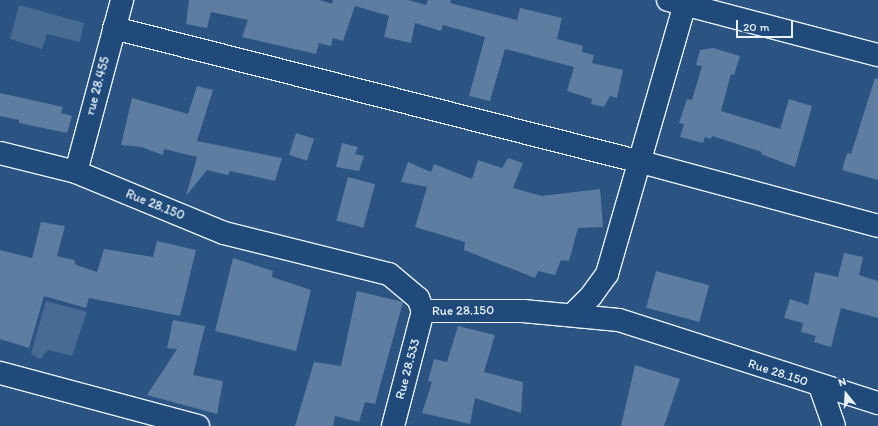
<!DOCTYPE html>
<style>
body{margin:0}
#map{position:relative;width:878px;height:426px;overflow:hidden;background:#2b5482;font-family:Itim,sans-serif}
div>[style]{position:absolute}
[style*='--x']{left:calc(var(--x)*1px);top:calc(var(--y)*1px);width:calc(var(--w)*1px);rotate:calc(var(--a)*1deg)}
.green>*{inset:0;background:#476b93}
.building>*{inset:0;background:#5d7da1;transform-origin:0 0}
.roads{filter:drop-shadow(1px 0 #e8f1f8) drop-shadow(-1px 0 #e8f1f8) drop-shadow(0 1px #e8f1f8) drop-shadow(0 -1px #e8f1f8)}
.minor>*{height:22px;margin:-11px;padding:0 11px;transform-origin:11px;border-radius:11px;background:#1f4a7a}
span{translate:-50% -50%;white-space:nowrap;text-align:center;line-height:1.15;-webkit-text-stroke:4px #1f4a7a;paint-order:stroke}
.street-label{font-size:13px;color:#e8f1f8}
.north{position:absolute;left:826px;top:374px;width:40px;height:40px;-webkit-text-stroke:3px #1f4a7a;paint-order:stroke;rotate:342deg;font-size:11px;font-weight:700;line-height:16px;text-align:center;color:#e8f1f8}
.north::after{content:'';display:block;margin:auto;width:14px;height:18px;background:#e8f1f8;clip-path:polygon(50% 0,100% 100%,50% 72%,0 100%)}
.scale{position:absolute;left:736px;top:20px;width:57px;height:18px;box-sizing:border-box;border:2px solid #e8f1f8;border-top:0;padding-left:5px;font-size:12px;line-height:14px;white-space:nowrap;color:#e8f1f8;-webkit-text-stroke:3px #1f4a7a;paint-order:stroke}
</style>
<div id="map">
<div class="green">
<div style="clip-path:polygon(19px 5px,84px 23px,80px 42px,47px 34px,42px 49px,10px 39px)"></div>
<div style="clip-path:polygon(46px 301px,87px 312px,72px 356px,48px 350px,40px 359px,31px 354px)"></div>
</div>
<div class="building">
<div style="clip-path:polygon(189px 0,320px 0,332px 4px,333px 0,408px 0,426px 5px,428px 0,451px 0,450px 3px,517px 20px,520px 8px,562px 18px,557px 39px,583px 46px,582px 52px,594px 55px,592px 63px,623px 70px,617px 98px,610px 96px,604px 107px,591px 104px,592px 99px,567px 91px,574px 67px,505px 49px,490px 101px,469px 96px,485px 37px,443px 25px,441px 31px,415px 23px,411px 43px,384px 37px,389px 16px,355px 6px,343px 41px,333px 38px,331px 46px,319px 43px,316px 54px,242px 37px,248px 20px,211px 12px,207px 28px,186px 24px)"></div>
<div style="clip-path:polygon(713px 48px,740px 56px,734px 75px,731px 74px,721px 111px,780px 129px,789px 99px,812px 106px,795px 167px,761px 154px,762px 152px,712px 136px,711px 139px,705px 137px,703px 143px,680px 137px,684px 124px,679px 123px,687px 99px,692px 100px,702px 66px,696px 65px,700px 50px)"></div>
<div style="clip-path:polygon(875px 78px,878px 79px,878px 180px,842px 170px,847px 153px,851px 154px)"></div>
<div style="clip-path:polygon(197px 86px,213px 90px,197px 141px,282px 158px,275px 181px,230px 171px,228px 175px,207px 170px,186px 196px,197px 157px,164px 149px,163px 155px,141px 147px,121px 145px,132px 98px,188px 114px)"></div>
<div style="clip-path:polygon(0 93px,63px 107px,61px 113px,72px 116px,67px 133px,19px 123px,19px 120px,0 116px)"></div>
<div style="left:296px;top:133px;width:19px;height:23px;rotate:18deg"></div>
<div style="clip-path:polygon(342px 143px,358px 147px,355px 154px,364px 156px,359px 171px,336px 167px)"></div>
<div style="clip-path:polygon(508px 158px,523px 163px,513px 188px,542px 196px,600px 189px,603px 227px,578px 228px,569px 261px,561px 260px,555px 275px,538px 271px,535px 278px,464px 250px,465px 242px,415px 227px,427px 187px,401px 182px,408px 162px,431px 172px,434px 164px,472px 179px,478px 160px,502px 168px)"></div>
<div style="left:348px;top:177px;width:28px;height:45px;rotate:15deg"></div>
<div style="clip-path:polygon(41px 222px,65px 226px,57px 256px,74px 260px,76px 265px,97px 272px,104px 249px,153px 257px,157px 241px,196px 250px,180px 316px,89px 298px,86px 308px,44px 296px,29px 348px,0 339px,0 250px,32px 258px)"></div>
<div style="clip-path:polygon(844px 253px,863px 257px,859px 275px,878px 281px,878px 318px,841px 308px,831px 347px,814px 342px,816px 336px,801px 332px,803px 323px,784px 318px,790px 299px,808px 305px,815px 272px,838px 277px)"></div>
<div style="clip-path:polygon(233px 258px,273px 271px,272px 277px,311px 290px,296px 351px,215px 331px)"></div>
<div style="left:656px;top:271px;width:55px;height:38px;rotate:15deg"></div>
<div style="clip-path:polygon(357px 291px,403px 302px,375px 404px,365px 402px,359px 422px,335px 416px,333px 426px,295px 426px,314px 362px,341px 366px)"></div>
<div style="clip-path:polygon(173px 320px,205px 326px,193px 375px,223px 381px,217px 414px,147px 395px,177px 349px,167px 348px)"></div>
<div style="clip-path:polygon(458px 326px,495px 335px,484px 372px,523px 382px,521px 413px,475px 398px,470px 424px,422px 413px,432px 382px,428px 381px,434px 359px,447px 362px)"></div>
<div style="clip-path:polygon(635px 365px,680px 379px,664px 426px,621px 426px)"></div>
</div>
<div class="roads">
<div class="minor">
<div style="--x:668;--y:0;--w:217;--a:14.7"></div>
<div style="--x:114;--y:28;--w:544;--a:14.27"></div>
<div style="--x:641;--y:162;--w:245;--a:15.1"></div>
<div style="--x:0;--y:153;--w:78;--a:14"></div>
<div style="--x:76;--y:172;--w:160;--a:22.4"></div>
<div style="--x:224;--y:233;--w:170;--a:14"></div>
<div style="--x:389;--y:274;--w:38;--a:40"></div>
<div style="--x:418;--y:298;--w:14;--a:69"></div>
<div style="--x:423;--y:311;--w:100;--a:0"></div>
<div style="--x:523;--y:311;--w:96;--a:5.4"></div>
<div style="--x:619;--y:320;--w:272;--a:17.8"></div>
<div style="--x:76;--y:172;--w:178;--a:-75"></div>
<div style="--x:572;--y:315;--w:27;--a:-45"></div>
<div style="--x:591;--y:296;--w:27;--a:-54"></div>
<div style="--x:607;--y:274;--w:285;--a:-73.9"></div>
<div style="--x:0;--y:373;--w:205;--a:15"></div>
<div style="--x:820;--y:386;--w:42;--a:70.7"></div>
<div style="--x:393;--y:426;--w:119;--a:-75.4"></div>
</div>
</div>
<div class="street-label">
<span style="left:98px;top:86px;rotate:-75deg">rue 28.455</span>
<span style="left:155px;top:205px;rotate:22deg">Rue 28.150</span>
<span style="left:463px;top:311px;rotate:-1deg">Rue 28.150</span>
<span style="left:408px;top:369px;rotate:-75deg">Rue 28.533</span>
<span style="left:778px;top:373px;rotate:18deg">Rue 28.150</span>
</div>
<div class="north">N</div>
<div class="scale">20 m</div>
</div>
